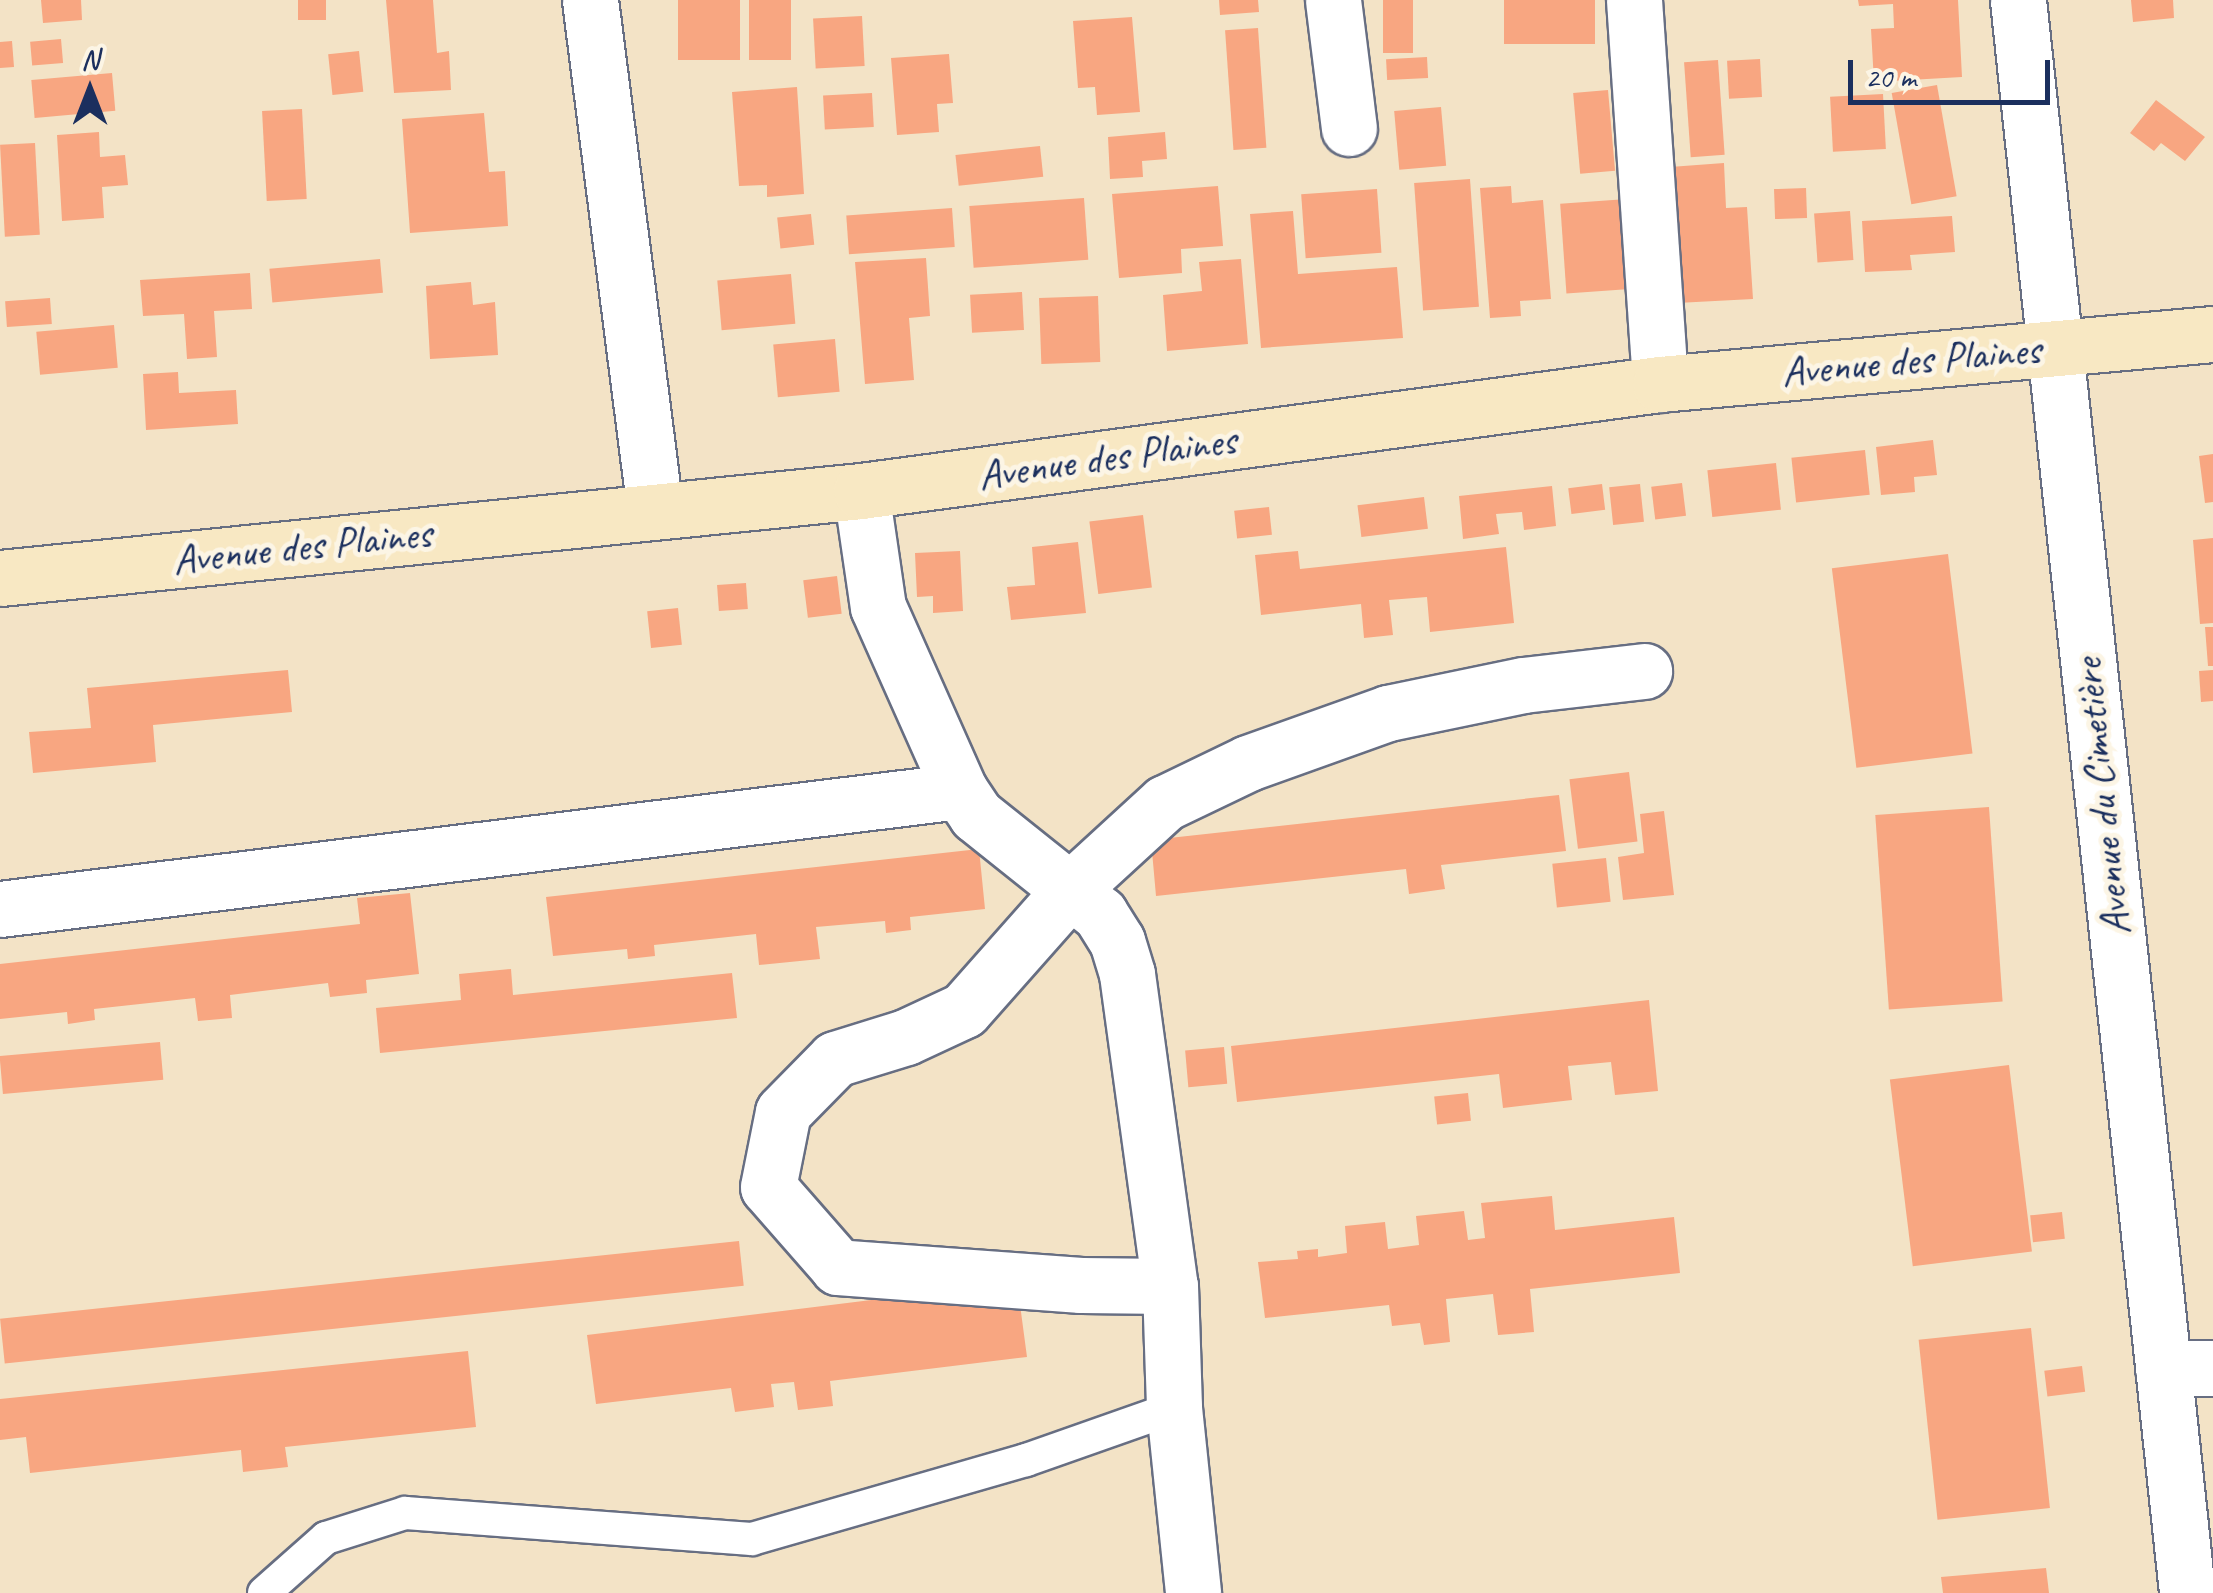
<!DOCTYPE html>
<meta charset="utf-8">
<style>
body{margin:0}
#map{position:relative;width:2213px;height:1593px;overflow:hidden;background:#f3e3c6;font-family:Caveat,sans-serif}
div>[style]{position:absolute}
[style*='--x']{left:calc(var(--x)*1px);top:calc(var(--y)*1px);width:calc(var(--w)*1px);rotate:calc(var(--a)*1deg)}
.building>*{inset:0;background:#f8a681;transform-origin:0 0}
.roads{filter:drop-shadow(2px 0 #676e82) drop-shadow(-2px 0 #676e82) drop-shadow(0 2px #676e82) drop-shadow(0 -2px #676e82)}
.lane>*{height:32px;margin:-16px;padding:0 16px;transform-origin:16px;border-radius:16px;background:#fff}
.street>*{height:55px;margin:-27.5px;padding:0 27.5px;transform-origin:27.5px;border-radius:27.5px;background:#fff}
.secondary>*{height:55px;margin:-27.5px;padding:0 27.5px;transform-origin:27.5px;border-radius:27.5px;background:#f8e8c3}
span{translate:-50% -50%;white-space:nowrap;text-align:center;line-height:1.15;-webkit-text-stroke:10px #fcf5e5;paint-order:stroke}
.street-label{font-size:42px;color:#1b2f5e}
.north{position:absolute;left:40px;top:40px;width:100px;height:100px;-webkit-text-stroke:8px #fcf5e5;paint-order:stroke;rotate:0deg;font-size:28px;font-weight:700;line-height:40px;text-align:center;color:#1b2f5e}
.north::after{content:'';display:block;margin:auto;width:35px;height:45px;background:#1b2f5e;clip-path:polygon(50% 0,100% 100%,50% 72%,0 100%)}
.scale{position:absolute;left:1848px;top:60px;width:202px;height:45px;box-sizing:border-box;border:5px solid #1b2f5e;border-top:0;padding-left:12px;font-size:30px;line-height:35px;white-space:nowrap;color:#1b2f5e;-webkit-text-stroke:8px #fcf5e5;paint-order:stroke}
</style>
<div id="map">
<div class="building">
<div style="clip-path:polygon(41px 0,81px 0,82px 20px,43px 23px)"></div>
<div style="left:298px;top:0;width:28px;height:20px"></div>
<div style="clip-path:polygon(386px 0,433px 0,437px 53px,449px 51px,451px 90px,394px 93px)"></div>
<div style="left:678px;top:0;width:62px;height:60px"></div>
<div style="left:749px;top:0;width:42px;height:60px"></div>
<div style="clip-path:polygon(1219px 0,1258px 0,1259px 12px,1220px 15px)"></div>
<div style="left:1383px;top:0;width:30px;height:53px"></div>
<div style="left:1504px;top:0;width:91px;height:44px"></div>
<div style="clip-path:polygon(1858px 0,1958px 0,1962px 77px,1874px 82px,1871px 29px,1894px 28px,1893px 4px,1859px 6px)"></div>
<div style="clip-path:polygon(2131px 0,2173px 0,2174px 18px,2133px 22px)"></div>
<div style="left:862px;top:16px;width:50px;height:49px;rotate:87deg"></div>
<div style="clip-path:polygon(1132px 17px,1140px 112px,1097px 115px,1095px 87px,1078px 88px,1073px 21px)"></div>
<div style="left:1258px;top:28px;width:120px;height:33px;rotate:86deg"></div>
<div style="left:61px;top:39px;width:24px;height:31px;rotate:85deg"></div>
<div style="clip-path:polygon(12px 41px,14px 67px,0 68px,0 42px)"></div>
<div style="left:359px;top:51px;width:41px;height:31px;rotate:84deg"></div>
<div style="clip-path:polygon(949px 54px,953px 103px,937px 104px,939px 132px,897px 135px,891px 58px)"></div>
<div style="left:1427px;top:57px;width:21px;height:41px;rotate:87deg"></div>
<div style="left:1760px;top:59px;width:38px;height:33px;rotate:87deg"></div>
<div style="left:1718px;top:60px;width:95px;height:34px;rotate:86deg"></div>
<div style="left:112px;top:73px;width:38px;height:81px;rotate:85deg"></div>
<div style="left:1937px;top:85px;width:113px;height:46px;rotate:80deg"></div>
<div style="clip-path:polygon(797px 87px,804px 194px,767px 197px,767px 185px,739px 186px,732px 92px)"></div>
<div style="left:1608px;top:90px;width:81px;height:35px;rotate:85deg"></div>
<div style="left:872px;top:93px;width:34px;height:49px;rotate:87deg"></div>
<div style="left:1883px;top:94px;width:55px;height:53px;rotate:87deg"></div>
<div style="clip-path:polygon(2156px 100px,2205px 137px,2185px 161px,2161px 143px,2154px 151px,2130px 133px)"></div>
<div style="left:1441px;top:107px;width:59px;height:47px;rotate:85deg"></div>
<div style="left:302px;top:109px;width:90px;height:40px;rotate:87deg"></div>
<div style="clip-path:polygon(484px 113px,489px 172px,505px 171px,508px 226px,410px 233px,402px 119px)"></div>
<div style="clip-path:polygon(99px 132px,100px 157px,125px 155px,128px 185px,102px 187px,104px 218px,62px 221px,57px 135px)"></div>
<div style="clip-path:polygon(1165px 132px,1167px 159px,1142px 161px,1143px 177px,1110px 179px,1108px 137px)"></div>
<div style="left:35px;top:143px;width:92px;height:35px;rotate:87deg"></div>
<div style="left:1040px;top:146px;width:31px;height:85px;rotate:84deg"></div>
<div style="clip-path:polygon(1724px 163px,1726px 208px,1747px 207px,1753px 299px,1677px 303px,1670px 167px)"></div>
<div style="left:1470px;top:179px;width:128px;height:56px;rotate:86deg"></div>
<div style="clip-path:polygon(1218px 186px,1223px 246px,1181px 249px,1182px 273px,1119px 278px,1112px 194px)"></div>
<div style="clip-path:polygon(1511px 186px,1512px 203px,1543px 200px,1551px 299px,1520px 301px,1521px 316px,1490px 318px,1480px 188px)"></div>
<div style="left:1806px;top:188px;width:30px;height:32px;rotate:88deg"></div>
<div style="left:1377px;top:189px;width:64px;height:76px;rotate:86deg"></div>
<div style="left:1084px;top:198px;width:62px;height:115px;rotate:86deg"></div>
<div style="left:1627px;top:199px;width:90px;height:67px;rotate:86deg"></div>
<div style="left:952px;top:208px;width:39px;height:106px;rotate:86deg"></div>
<div style="clip-path:polygon(1293px 211px,1298px 274px,1397px 267px,1403px 338px,1261px 348px,1250px 214px)"></div>
<div style="left:1850px;top:211px;width:49px;height:36px;rotate:86deg"></div>
<div style="left:811px;top:214px;width:31px;height:34px;rotate:84deg"></div>
<div style="clip-path:polygon(1952px 216px,1955px 252px,1910px 255px,1912px 270px,1865px 272px,1862px 221px)"></div>
<div style="clip-path:polygon(926px 258px,930px 316px,909px 318px,914px 380px,865px 384px,855px 262px)"></div>
<div style="left:380px;top:259px;width:34px;height:111px;rotate:85deg"></div>
<div style="clip-path:polygon(1241px 259px,1248px 344px,1167px 351px,1163px 295px,1202px 291px,1199px 262px)"></div>
<div style="clip-path:polygon(250px 273px,252px 309px,214px 311px,217px 357px,187px 359px,184px 314px,143px 316px,140px 280px)"></div>
<div style="left:791px;top:274px;width:50px;height:74px;rotate:85deg"></div>
<div style="clip-path:polygon(471px 282px,473px 305px,495px 302px,498px 355px,430px 359px,426px 286px)"></div>
<div style="left:1022px;top:292px;width:38px;height:52px;rotate:87deg"></div>
<div style="left:1098px;top:296px;width:66px;height:59px;rotate:88deg"></div>
<div style="left:50px;top:298px;width:26px;height:45px;rotate:86deg"></div>
<div style="left:114px;top:325px;width:43px;height:78px;rotate:85deg"></div>
<div style="left:835px;top:339px;width:53px;height:62px;rotate:85deg"></div>
<div style="clip-path:polygon(178px 372px,179px 393px,236px 390px,238px 424px,146px 430px,143px 374px)"></div>
<div style="clip-path:polygon(1933px 440px,1937px 475px,1914px 477px,1915px 492px,1881px 495px,1876px 447px)"></div>
<div style="left:1865px;top:450px;width:45px;height:74px;rotate:84deg"></div>
<div style="clip-path:polygon(2213px 454px,2213px 502px,2205px 503px,2199px 456px)"></div>
<div style="left:1776px;top:463px;width:47px;height:69px;rotate:84deg"></div>
<div style="left:1682px;top:483px;width:33px;height:31px;rotate:83deg"></div>
<div style="left:1602px;top:484px;width:26px;height:34px;rotate:83deg"></div>
<div style="left:1640px;top:484px;width:38px;height:31px;rotate:84deg"></div>
<div style="clip-path:polygon(1552px 486px,1556px 526px,1524px 530px,1522px 512px,1496px 514px,1499px 534px,1463px 539px,1459px 496px)"></div>
<div style="left:1424px;top:497px;width:32px;height:67px;rotate:83deg"></div>
<div style="left:1269px;top:507px;width:28px;height:35px;rotate:84deg"></div>
<div style="left:1143px;top:515px;width:73px;height:54px;rotate:83deg"></div>
<div style="clip-path:polygon(2213px 538px,2213px 623px,2200px 624px,2193px 540px)"></div>
<div style="clip-path:polygon(1078px 542px,1086px 613px,1011px 620px,1007px 587px,1035px 585px,1032px 547px)"></div>
<div style="clip-path:polygon(1506px 547px,1514px 623px,1430px 632px,1427px 597px,1389px 600px,1393px 635px,1364px 638px,1361px 604px,1261px 615px,1255px 555px,1298px 551px,1300px 569px)"></div>
<div style="clip-path:polygon(960px 551px,963px 611px,933px 613px,933px 596px,917px 597px,915px 553px)"></div>
<div style="left:1948px;top:554px;width:201px;height:117px;rotate:83deg"></div>
<div style="left:837px;top:576px;width:38px;height:34px;rotate:83deg"></div>
<div style="left:746px;top:583px;width:26px;height:29px;rotate:86deg"></div>
<div style="left:678px;top:608px;width:37px;height:31px;rotate:84deg"></div>
<div style="clip-path:polygon(2205px 627px,2213px 627px,2213px 666px,2208px 666px)"></div>
<div style="clip-path:polygon(288px 670px,292px 712px,153px 725px,156px 762px,33px 773px,29px 732px,91px 728px,87px 688px)"></div>
<div style="clip-path:polygon(2213px 670px,2213px 701px,2201px 702px,2199px 671px)"></div>
<div style="left:1629px;top:772px;width:70px;height:60px;rotate:83deg"></div>
<div style="clip-path:polygon(1559px 795px,1566px 851px,1441px 865px,1445px 889px,1409px 894px,1406px 869px,1156px 896px,1151px 840px)"></div>
<div style="left:1989px;top:807px;width:195px;height:114px;rotate:86deg"></div>
<div style="clip-path:polygon(1664px 811px,1674px 895px,1623px 900px,1618px 857px,1644px 853px,1640px 814px)"></div>
<div style="clip-path:polygon(979px 849px,985px 909px,910px 917px,911px 930px,886px 933px,885px 921px,816px 927px,820px 959px,759px 965px,756px 934px,654px 945px,655px 956px,628px 959px,627px 949px,553px 956px,546px 897px)"></div>
<div style="left:1606px;top:858px;width:44px;height:54px;rotate:84deg"></div>
<div style="clip-path:polygon(410px 893px,419px 974px,366px 980px,367px 993px,330px 997px,328px 983px,230px 995px,232px 1018px,198px 1021px,195px 998px,94px 1009px,95px 1020px,68px 1024px,67px 1012px,0 1019px,0 964px,360px 924px,357px 898px)"></div>
<div style="clip-path:polygon(511px 969px,513px 995px,732px 973px,737px 1018px,380px 1053px,376px 1008px,461px 1000px,459px 974px)"></div>
<div style="clip-path:polygon(1649px 1000px,1658px 1091px,1615px 1095px,1611px 1062px,1568px 1066px,1572px 1100px,1503px 1108px,1499px 1074px,1237px 1102px,1231px 1046px)"></div>
<div style="left:160px;top:1042px;width:38px;height:161px;rotate:85deg"></div>
<div style="left:1224px;top:1047px;width:37px;height:39px;rotate:85deg"></div>
<div style="left:2009px;top:1065px;width:188px;height:120px;rotate:83deg"></div>
<div style="left:1468px;top:1093px;width:28px;height:34px;rotate:84deg"></div>
<div style="clip-path:polygon(1552px 1196px,1555px 1230px,1674px 1217px,1680px 1273px,1530px 1289px,1534px 1332px,1498px 1335px,1493px 1294px,1446px 1299px,1450px 1342px,1424px 1345px,1420px 1323px,1392px 1326px,1389px 1305px,1265px 1318px,1258px 1262px,1298px 1259px,1297px 1251px,1318px 1249px,1318px 1257px,1347px 1253px,1345px 1226px,1385px 1222px,1388px 1249px,1419px 1245px,1416px 1216px,1464px 1211px,1468px 1240px,1485px 1238px,1481px 1203px)"></div>
<div style="left:2062px;top:1212px;width:27px;height:32px;rotate:84deg"></div>
<div style="left:739px;top:1241px;width:45px;height:743px;rotate:84deg"></div>
<div style="clip-path:polygon(1017px 1282px,1027px 1357px,830px 1381px,833px 1406px,798px 1410px,794px 1382px,771px 1384px,774px 1407px,735px 1412px,731px 1388px,596px 1404px,587px 1335px)"></div>
<div style="left:2031px;top:1328px;width:181px;height:113px;rotate:84deg"></div>
<div style="clip-path:polygon(468px 1351px,476px 1427px,285px 1447px,288px 1467px,243px 1472px,241px 1450px,30px 1473px,26px 1437px,0 1440px,0 1399px)"></div>
<div style="left:2082px;top:1366px;width:26px;height:38px;rotate:83deg"></div>
<div style="clip-path:polygon(2046px 1568px,2049px 1593px,1943px 1593px,1941px 1577px)"></div>
</div>
<div class="roads">
<div class="lane">
<div style="--x:264;--y:1593;--w:83;--a:-41.6"></div>
<div style="--x:326;--y:1538;--w:83;--a:-17.6"></div>
<div style="--x:405;--y:1513;--w:348;--a:4.3"></div>
<div style="--x:752;--y:1539;--w:285;--a:-16.1"></div>
<div style="--x:1026;--y:1460;--w:157;--a:-19.4"></div>
</div>
<div class="street">
<div style="--x:590;--y:0;--w:514;--a:82.74"></div>
<div style="--x:1333;--y:0;--w:129;--a:82.9"></div>
<div style="--x:1634;--y:0;--w:385;--a:86.1"></div>
<div style="--x:2018;--y:0;--w:1602;--a:83.94"></div>
<div style="--x:861;--y:491;--w:117;--a:81.7"></div>
<div style="--x:878;--y:607;--w:201;--a:66"></div>
<div style="--x:960;--y:791;--w:29;--a:56"></div>
<div style="--x:976;--y:815;--w:159;--a:38.6"></div>
<div style="--x:1100;--y:914;--w:32;--a:58"></div>
<div style="--x:1117;--y:941;--w:34;--a:73"></div>
<div style="--x:1127;--y:974;--w:315;--a:82.2"></div>
<div style="--x:1170;--y:1286;--w:122;--a:88.1"></div>
<div style="--x:1174;--y:1408;--w:186;--a:84.1"></div>
<div style="--x:0;--y:909;--w:967;--a:-7.01"></div>
<div style="--x:1170;--y:1286;--w:89;--a:-179.4"></div>
<div style="--x:1081;--y:1285;--w:244;--a:-175.8"></div>
<div style="--x:838;--y:1267;--w:106;--a:-131.2"></div>
<div style="--x:768;--y:1187;--w:76;--a:-78.7"></div>
<div style="--x:783;--y:1112;--w:74;--a:-45.5"></div>
<div style="--x:835;--y:1059;--w:74;--a:-17.2"></div>
<div style="--x:906;--y:1037;--w:64;--a:-25"></div>
<div style="--x:964;--y:1010;--w:160;--a:-48.5"></div>
<div style="--x:1070;--y:890;--w:129;--a:-42.5"></div>
<div style="--x:1165;--y:803;--w:92;--a:-25.7"></div>
<div style="--x:1248;--y:763;--w:149;--a:-19.7"></div>
<div style="--x:1388;--y:713;--w:138;--a:-11.7"></div>
<div style="--x:1523;--y:685;--w:122;--a:-6.6"></div>
<div style="--x:2163;--y:1368;--w:50;--a:0"></div>
</div>
<div class="secondary">
<div style="--x:0;--y:578;--w:865;--a:-5.77"></div>
<div style="--x:861;--y:491;--w:806;--a:-7.63"></div>
<div style="--x:1660;--y:384;--w:555;--a:-5.17"></div>
</div>
</div>
<div class="street-label">
<span style="left:1911px;top:361px;rotate:-5deg">Avenue des Plaines</span>
<span style="left:1107px;top:458px;rotate:-8deg">Avenue des Plaines</span>
<span style="left:302px;top:547px;rotate:-6deg">Avenue des Plaines</span>
<span style="left:2102px;top:797px;rotate:-96deg">Avenue du Cimetière</span>
</div>
<div class="north">N</div>
<div class="scale">20 m</div>
</div>
